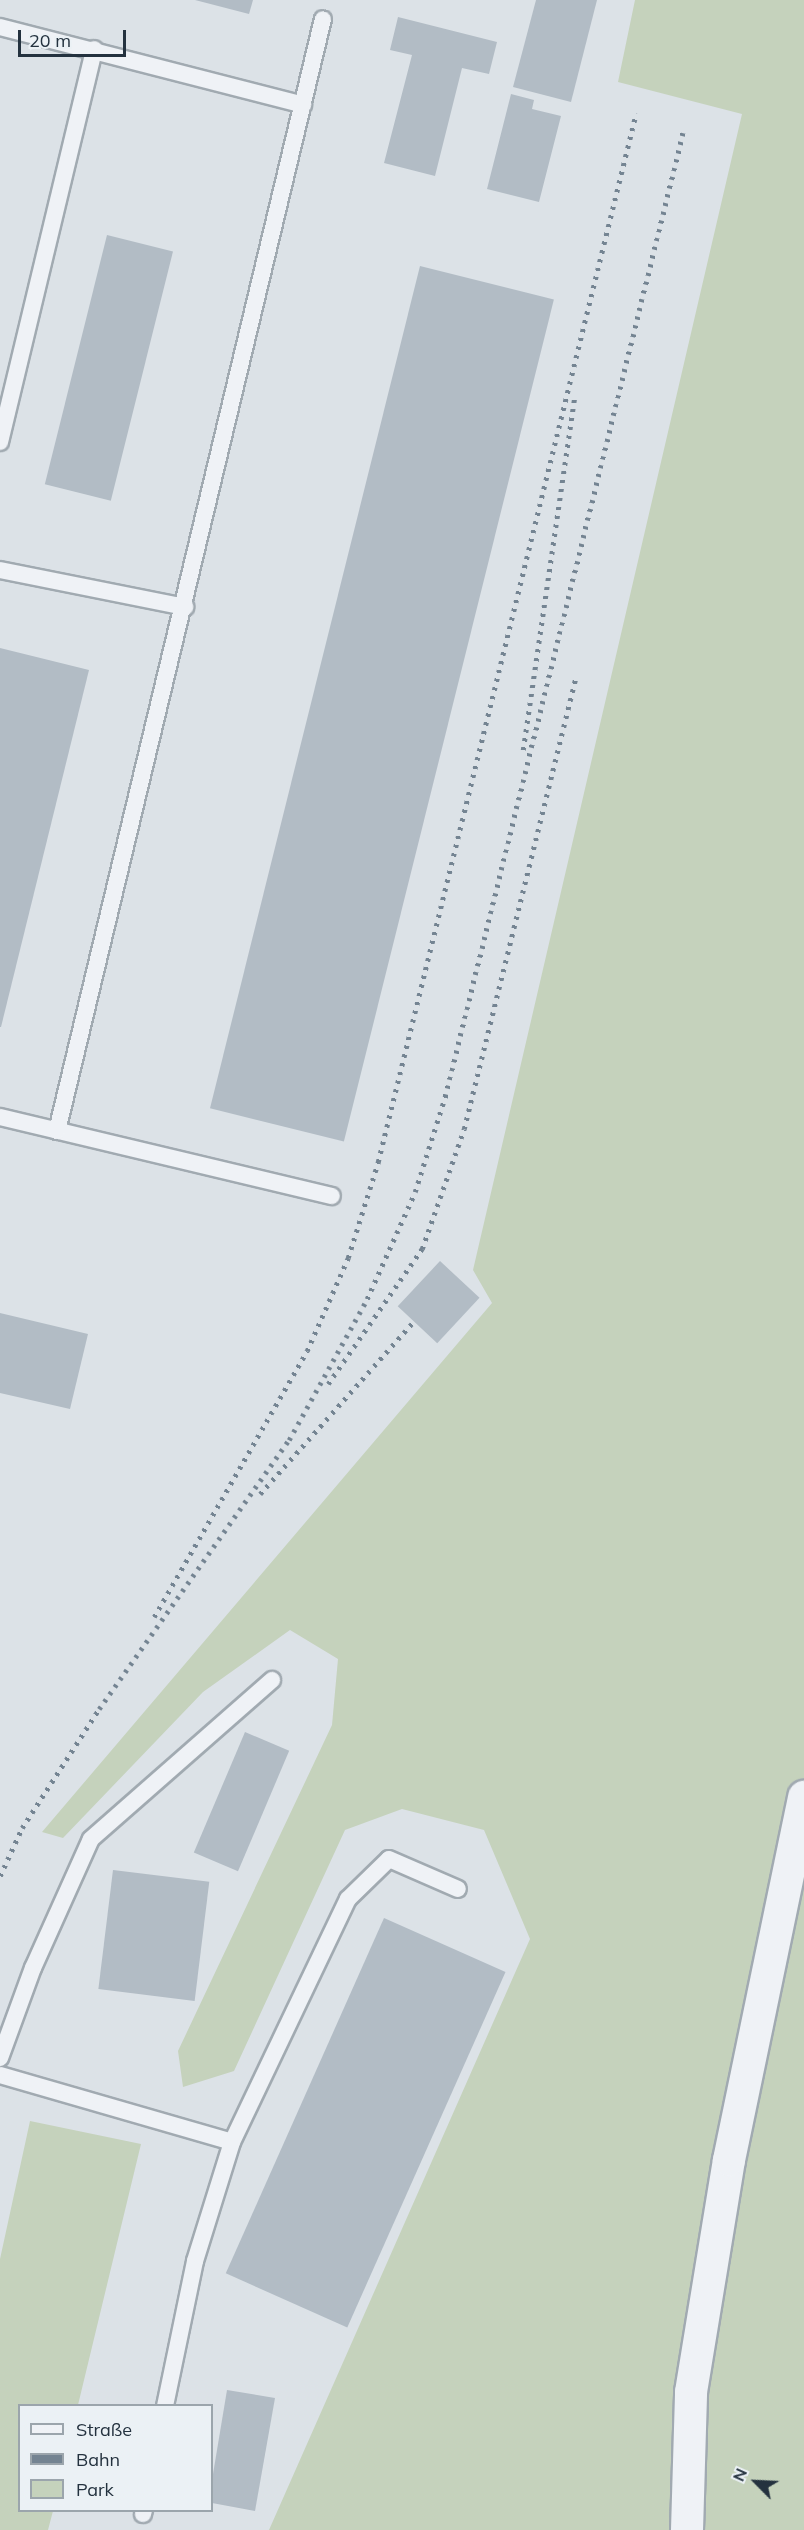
<!DOCTYPE html>
<meta charset="utf-8">
<style>
body{margin:0}
#map{position:relative;width:804px;height:2530px;overflow:hidden;background:#dce2e7;font-family:Mulish,sans-serif}
div>[style]{position:absolute}
[style*='--x']{left:calc(var(--x)*1px);top:calc(var(--y)*1px);width:calc(var(--w)*1px);rotate:calc(var(--a)*1deg)}
.green>*{inset:0;background:#c5d2bc}
.building>*{inset:0;background:#b2bcc5;transform-origin:0 0}
.roads{filter:drop-shadow(2px 0 #a1aab1) drop-shadow(-2px 0 #a1aab1) drop-shadow(0 2px #a1aab1) drop-shadow(0 -2px #a1aab1)}
.lane>*{height:16px;margin:-8px;padding:0 8px;transform-origin:8px;border-radius:8px;background:#eff2f6}
.street>*{height:32px;margin:-16px;padding:0 16px;transform-origin:16px;border-radius:16px;background:#eff2f6}
.rail>*{height:4.5px;margin-top:-2.25px;transform-origin:0;background:repeating-linear-gradient(90deg,#748492 0 3px,transparent 0 9px)}
span{translate:-50% -50%;white-space:nowrap;text-align:center;line-height:1.15;-webkit-text-stroke:4.5px #ebf1f5;paint-order:stroke}
.legend{position:absolute;left:18px;top:2404px;width:195px;height:108px;box-sizing:border-box;background:#ebf1f5;border:2px solid #9ba5ac;margin:0;padding:8px 10px;list-style:none;font-size:18px;color:#24323f}
.legend li{display:flex;align-items:center;gap:12px;height:30px}
.legend b{width:30px;border:2px solid #9ba5ac}
.north{position:absolute;left:726px;top:2452px;width:60px;height:60px;-webkit-text-stroke:4px #ebf1f5;paint-order:stroke;rotate:294deg;font-size:16px;font-weight:700;line-height:24px;text-align:center;color:#24323f}
.north::after{content:'';display:block;margin:auto;width:21px;height:27px;background:#24323f;clip-path:polygon(50% 0,100% 100%,50% 72%,0 100%)}
.scale{position:absolute;left:18px;top:30px;width:108px;height:27px;box-sizing:border-box;border:3px solid #24323f;border-top:0;padding-left:8px;font-size:18px;line-height:21px;white-space:nowrap;color:#24323f;-webkit-text-stroke:4px #ebf1f5;paint-order:stroke}
</style>
<div id="map">
<div class="green">
<div style="clip-path:polygon(635px 0,804px 0,804px 2530px,269px 2530px,530px 1939px,484px 1830px,402px 1809px,345px 1830px,234px 2071px,183px 2087px,178px 2051px,332px 1725px,338px 1659px,290px 1630px,203px 1692px,63px 1838px,42px 1832px,492px 1303px,473px 1270px,742px 114px,618px 82px)"></div>
<div style="clip-path:polygon(30px 2121px,141px 2144px,78px 2405px,20px 2406px,20px 2510px,53px 2511px,48px 2530px,0 2530px,0 2259px)"></div>
</div>
<div class="building">
<div style="clip-path:polygon(195px 0,253px 0,249px 14px)"></div>
<div style="clip-path:polygon(536px 0,597px 0,571px 102px,513px 87px)"></div>
<div style="clip-path:polygon(398px 17px,497px 42px,489px 74px,462px 68px,435px 176px,384px 163px,412px 55px,390px 50px)"></div>
<div style="clip-path:polygon(511px 94px,534px 100px,532px 109px,561px 116px,539px 202px,487px 189px)"></div>
<div style="left:107px;top:235px;width:68px;height:257px;rotate:14deg"></div>
<div style="left:420px;top:266px;width:138px;height:868px;rotate:14deg"></div>
<div style="clip-path:polygon(0 648px,89px 670px,1px 1027px,0 1027px)"></div>
<div style="left:440px;top:1261px;width:54px;height:62px;rotate:43deg"></div>
<div style="clip-path:polygon(0 1313px,88px 1334px,70px 1409px,0 1393px)"></div>
<div style="left:245px;top:1732px;width:48px;height:131px;rotate:23deg"></div>
<div style="left:113px;top:1870px;width:97px;height:120px;rotate:7deg"></div>
<div style="left:384px;top:1918px;width:133px;height:389px;rotate:24deg"></div>
<div style="clip-path:polygon(227px 2390px,275px 2398px,255px 2511px,212px 2503px,212px 2480px)"></div>
</div>
<div class="roads">
<div class="lane">
<div style="--x:0;--y:27;--w:313;--a:14.4"></div>
<div style="--x:0;--y:442;--w:404;--a:-76.5"></div>
<div style="--x:0;--y:570;--w:189;--a:11.3"></div>
<div style="--x:0;--y:1117;--w:341;--a:13.4"></div>
<div style="--x:57;--y:1131;--w:1143;--a:-76.55"></div>
<div style="--x:0;--y:2058;--w:96;--a:-69.9"></div>
<div style="--x:33;--y:1968;--w:141;--a:-65.8"></div>
<div style="--x:91;--y:1839;--w:241;--a:-41.3"></div>
<div style="--x:0;--y:2075;--w:241;--a:16.1"></div>
<div style="--x:232;--y:2142;--w:269;--a:-64.5"></div>
<div style="--x:348;--y:1899;--w:57;--a:-44.3"></div>
<div style="--x:389;--y:1859;--w:75;--a:23.5"></div>
<div style="--x:165;--y:2406;--w:148;--a:-78.3"></div>
<div style="--x:195;--y:2261;--w:125;--a:-72.7"></div>
<div style="--x:143;--y:2514;--w:4;--a:-76"></div>
</div>
<div class="street">
<div style="--x:687;--y:2530;--w:138;--a:-88.3"></div>
<div style="--x:691;--y:2392;--w:235;--a:-80.7"></div>
<div style="--x:729;--y:2160;--w:371;--a:-78.3"></div>
</div>
</div>
<div class="rail">
<div style="--x:523;--y:750;--w:355;--a:-81.7"></div>
<div style="--x:328;--y:1384;--w:165;--a:-55.2"></div>
<div style="--x:422;--y:1249;--w:127;--a:-70.7"></div>
<div style="--x:464;--y:1129;--w:466;--a:-76.1"></div>
<div style="--x:260;--y:1494;--w:232;--a:-48.3"></div>
<div style="--x:154;--y:1617;--w:307;--a:-60.1"></div>
<div style="--x:307;--y:1351;--w:102;--a:-66.2"></div>
<div style="--x:348;--y:1258;--w:101;--a:-72.6"></div>
<div style="--x:378;--y:1162;--w:1080;--a:-76.18"></div>
<div style="--x:0;--y:1876;--w:53;--a:-65.4"></div>
<div style="--x:22;--y:1828;--w:142;--a:-57.1"></div>
<div style="--x:99;--y:1709;--w:329;--a:-54.8"></div>
<div style="--x:289;--y:1440;--w:161;--a:-61"></div>
<div style="--x:367;--y:1299;--w:117;--a:-65.8"></div>
<div style="--x:415;--y:1192;--w:100;--a:-72.5"></div>
<div style="--x:445;--y:1097;--w:998;--a:-76.14"></div>
</div>
<ul class="legend">
<li><b style="height:8px;background:#eff2f6"></b>Straße</li>
<li><b style="height:8px;background:#748492"></b>Bahn</li>
<li><b style="height:16px;background:#c5d2bc"></b>Park</li>
</ul>
<div class="north">N</div>
<div class="scale">20 m</div>
</div>
